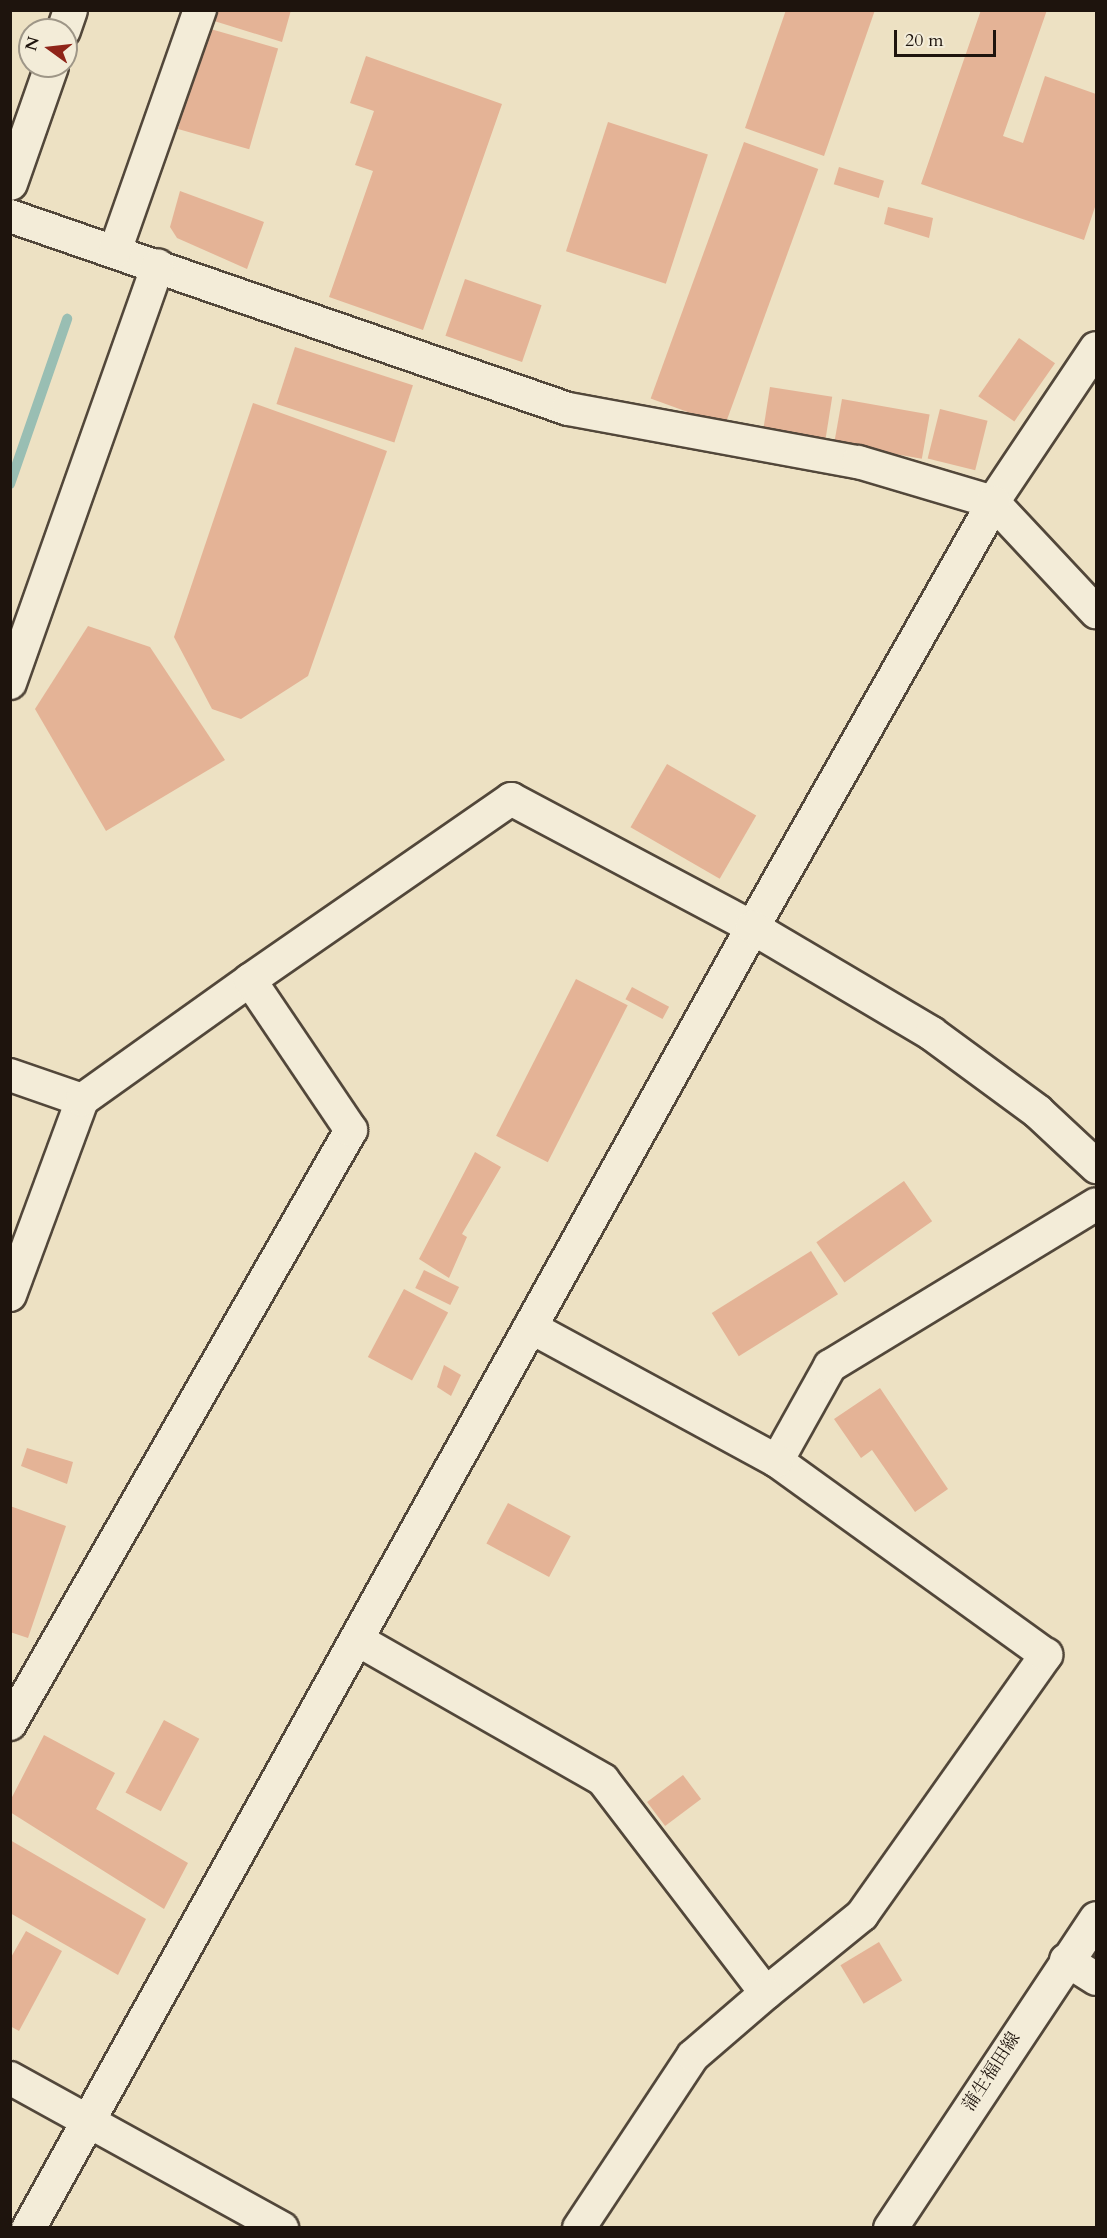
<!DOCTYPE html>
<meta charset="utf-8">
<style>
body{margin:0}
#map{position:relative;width:1107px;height:2238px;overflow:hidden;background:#ede1c3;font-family:Cardo,"Noto Serif JP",serif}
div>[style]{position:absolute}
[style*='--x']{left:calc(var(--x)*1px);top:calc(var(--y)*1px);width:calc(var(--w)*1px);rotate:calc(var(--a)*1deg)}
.stream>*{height:10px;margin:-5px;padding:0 5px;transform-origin:5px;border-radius:5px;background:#99beb3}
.building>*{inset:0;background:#e4b396;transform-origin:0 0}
.roads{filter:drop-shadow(2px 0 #52473a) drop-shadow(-2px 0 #52473a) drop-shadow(0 2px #52473a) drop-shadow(0 -2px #52473a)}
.minor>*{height:32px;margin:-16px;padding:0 16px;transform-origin:16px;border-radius:16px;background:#f3ecd8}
.tertiary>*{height:33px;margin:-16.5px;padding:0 16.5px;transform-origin:16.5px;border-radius:16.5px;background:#f3ecd8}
.secondary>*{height:33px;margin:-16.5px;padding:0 16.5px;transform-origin:16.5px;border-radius:16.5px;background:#f3ecd8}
span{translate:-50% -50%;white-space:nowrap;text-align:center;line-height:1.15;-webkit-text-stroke:5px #f3ecd8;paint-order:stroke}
.street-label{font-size:18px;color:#1e140d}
.frame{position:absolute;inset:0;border:12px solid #1e140d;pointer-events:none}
.north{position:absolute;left:18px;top:18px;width:60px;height:60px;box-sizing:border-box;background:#f3ecd8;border:2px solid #9e9687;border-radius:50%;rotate:285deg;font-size:16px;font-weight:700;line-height:24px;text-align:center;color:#1e140d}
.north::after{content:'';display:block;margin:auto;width:21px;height:27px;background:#8f2418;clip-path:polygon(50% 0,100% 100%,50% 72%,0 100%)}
.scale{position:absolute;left:894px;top:30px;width:102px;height:27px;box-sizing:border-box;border:3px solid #1e140d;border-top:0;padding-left:8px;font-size:18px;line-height:21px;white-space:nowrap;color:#1e140d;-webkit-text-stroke:4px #f3ecd8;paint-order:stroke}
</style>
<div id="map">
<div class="stream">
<div style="--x:10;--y:484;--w:175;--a:-70.9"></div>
</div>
<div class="building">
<div style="clip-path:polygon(214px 10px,291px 10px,282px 42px,211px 20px)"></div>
<div style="clip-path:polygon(786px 10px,875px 10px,824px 156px,745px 128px)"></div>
<div style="clip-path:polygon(981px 10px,1047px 10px,1003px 136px,1023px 143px,1045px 76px,1096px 94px,1096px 204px,1084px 240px,921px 184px)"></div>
<div style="left:207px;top:28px;width:74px;height:105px;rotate:16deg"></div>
<div style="clip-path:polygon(366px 56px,502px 104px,423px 330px,329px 297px,373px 171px,355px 165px,374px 111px,350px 103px)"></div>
<div style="left:608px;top:122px;width:105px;height:136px;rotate:18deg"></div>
<div style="left:744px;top:142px;width:79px;height:273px;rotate:20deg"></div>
<div style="left:839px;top:167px;width:47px;height:18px;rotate:17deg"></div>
<div style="clip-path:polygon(180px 191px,264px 222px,247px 269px,177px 238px,170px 227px)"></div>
<div style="clip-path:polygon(888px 207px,933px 218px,929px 238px,884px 224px)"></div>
<div style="left:465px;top:279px;width:81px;height:60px;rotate:19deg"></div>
<div style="left:1019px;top:338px;width:44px;height:71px;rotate:35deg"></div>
<div style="left:295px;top:347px;width:124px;height:60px;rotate:18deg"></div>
<div style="left:770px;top:387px;width:63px;height:47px;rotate:9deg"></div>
<div style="left:842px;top:399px;width:89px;height:45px;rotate:10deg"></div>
<div style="clip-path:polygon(253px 403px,387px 451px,308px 676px,241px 719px,212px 709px,174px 637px)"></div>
<div style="left:940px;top:409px;width:49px;height:51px;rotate:14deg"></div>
<div style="clip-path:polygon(88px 626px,150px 647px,225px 760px,106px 831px,35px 709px)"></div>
<div style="left:667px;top:764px;width:103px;height:73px;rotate:30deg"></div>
<div style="left:576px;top:979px;width:58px;height:176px;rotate:27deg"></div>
<div style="left:632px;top:987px;width:42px;height:14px;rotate:28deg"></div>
<div style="clip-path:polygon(475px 1152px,501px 1167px,462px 1234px,467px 1237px,449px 1278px,419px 1259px)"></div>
<div style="left:904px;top:1181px;width:49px;height:107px;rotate:55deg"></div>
<div style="left:811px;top:1251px;width:51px;height:117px;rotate:58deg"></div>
<div style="left:424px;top:1270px;width:39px;height:20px;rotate:26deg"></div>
<div style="left:404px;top:1289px;width:50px;height:77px;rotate:28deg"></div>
<div style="clip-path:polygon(444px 1365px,461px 1375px,451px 1396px,437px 1387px)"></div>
<div style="clip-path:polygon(880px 1388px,948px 1489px,915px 1512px,872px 1450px,861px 1458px,834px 1419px)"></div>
<div style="clip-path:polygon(27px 1448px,73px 1462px,67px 1484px,21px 1466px)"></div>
<div style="left:508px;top:1503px;width:71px;height:46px;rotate:28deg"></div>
<div style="clip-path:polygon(10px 1506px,66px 1526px,28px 1638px,10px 1632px)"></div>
<div style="left:164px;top:1720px;width:40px;height:82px;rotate:28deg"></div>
<div style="clip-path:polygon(44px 1735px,115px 1773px,96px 1809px,188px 1863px,164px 1909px,10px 1812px,10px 1801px)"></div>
<div style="left:683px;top:1775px;width:30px;height:45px;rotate:53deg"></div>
<div style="clip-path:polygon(10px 1840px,146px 1919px,118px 1975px,10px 1913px)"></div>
<div style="clip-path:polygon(26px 1931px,62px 1951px,19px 2031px,10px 2026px,10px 1959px)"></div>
<div style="left:879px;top:1942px;width:45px;height:45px;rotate:59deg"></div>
</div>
<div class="roads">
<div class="minor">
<div style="--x:10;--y:216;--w:590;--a:19.08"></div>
<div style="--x:568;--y:409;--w:295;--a:10.4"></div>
<div style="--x:858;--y:462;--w:141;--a:16.5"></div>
<div style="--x:993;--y:502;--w:151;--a:46.9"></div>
<div style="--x:115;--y:251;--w:256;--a:-70.6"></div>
<div style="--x:993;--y:502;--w:185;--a:-56.2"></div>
<div style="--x:10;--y:683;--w:443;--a:-70.5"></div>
<div style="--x:10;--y:1075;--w:76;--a:19.1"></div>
<div style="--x:10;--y:1295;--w:208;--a:-69.7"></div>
<div style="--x:82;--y:1100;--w:206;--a:-35.5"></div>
<div style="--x:777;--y:1461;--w:109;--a:-60.8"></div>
<div style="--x:830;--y:1366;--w:311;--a:-31.3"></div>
<div style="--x:358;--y:1640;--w:282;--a:29.7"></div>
<div style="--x:603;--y:1780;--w:268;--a:52.6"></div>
<div style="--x:766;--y:1993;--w:124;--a:-39.1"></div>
<div style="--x:862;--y:1915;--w:319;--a:-54.7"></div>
<div style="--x:1046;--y:1655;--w:332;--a:-144.2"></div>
<div style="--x:777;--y:1461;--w:281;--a:-151.5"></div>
<div style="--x:10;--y:1724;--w:685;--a:-60.14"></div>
<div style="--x:351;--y:1130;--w:181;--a:-124"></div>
<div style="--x:250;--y:980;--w:318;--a:-34.7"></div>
<div style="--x:511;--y:799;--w:273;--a:28"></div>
<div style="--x:1066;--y:1960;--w:36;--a:32"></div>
<div style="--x:10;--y:2078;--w:311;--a:28.9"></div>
<div style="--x:579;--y:2228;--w:206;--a:-56.5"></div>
<div style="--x:693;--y:2056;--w:96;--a:-40.8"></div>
</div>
<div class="tertiary">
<div style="--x:63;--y:30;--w:21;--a:-71"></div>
<div style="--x:10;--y:183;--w:124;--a:-70.7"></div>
<div style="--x:752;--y:927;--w:489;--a:-60.4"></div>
<div style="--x:28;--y:2228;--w:1489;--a:-60.9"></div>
<div style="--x:752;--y:927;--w:208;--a:30.6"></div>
<div style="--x:931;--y:1033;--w:132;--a:36.3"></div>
<div style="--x:1037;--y:1111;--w:81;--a:43"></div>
</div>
<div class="secondary">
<div style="--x:890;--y:2228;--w:372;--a:-56.4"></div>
</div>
</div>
<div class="street-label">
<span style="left:992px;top:2072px;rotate:-57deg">蒲生福田線</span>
</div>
<div class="frame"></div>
<div class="north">N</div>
<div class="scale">20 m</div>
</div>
